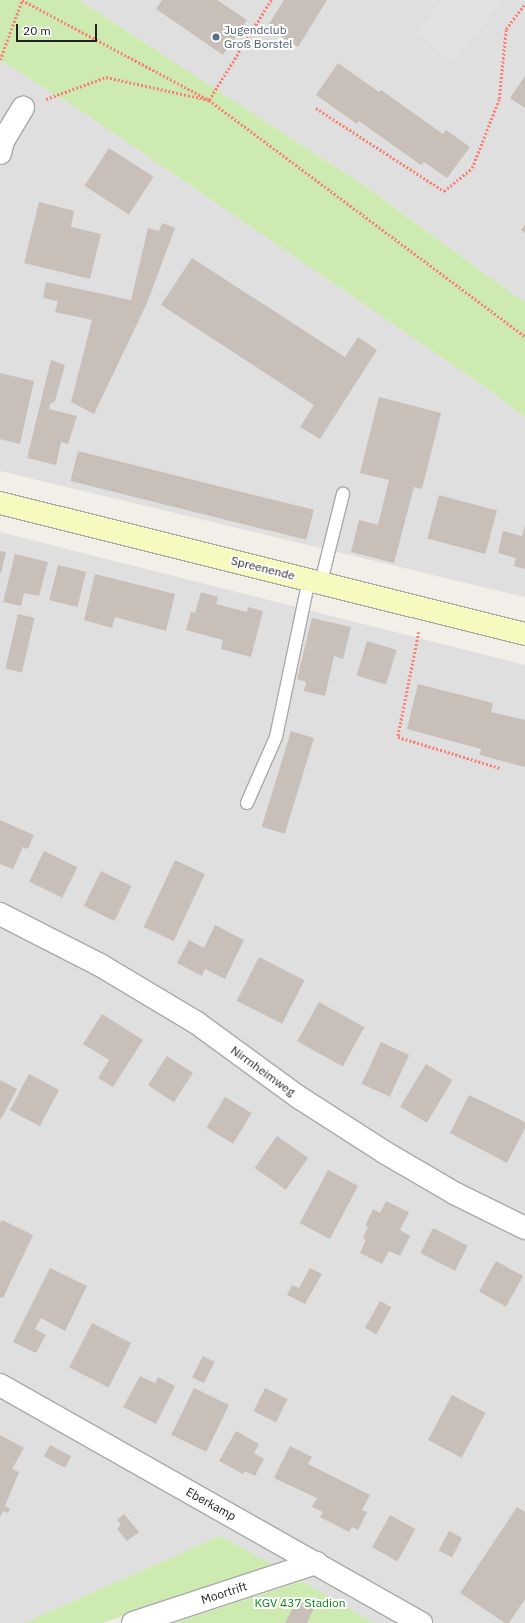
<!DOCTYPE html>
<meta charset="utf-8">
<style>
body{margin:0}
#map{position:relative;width:525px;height:1623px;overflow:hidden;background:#f2efe9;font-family:"IBM Plex Sans",sans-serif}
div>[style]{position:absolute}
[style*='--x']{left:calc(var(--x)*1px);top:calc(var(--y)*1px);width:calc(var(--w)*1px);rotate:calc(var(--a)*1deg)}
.residential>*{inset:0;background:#e0dfdf}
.grass>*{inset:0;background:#cdebb0}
.parking>*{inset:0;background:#e2e2e2}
.building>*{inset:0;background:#c7bfb8;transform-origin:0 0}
.path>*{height:2.5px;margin-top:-1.25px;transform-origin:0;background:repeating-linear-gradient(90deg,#fa8072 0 2px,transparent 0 4px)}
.roads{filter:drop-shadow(1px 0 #a9a9a9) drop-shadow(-1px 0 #a9a9a9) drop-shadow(0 1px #a9a9a9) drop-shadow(0 -1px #a9a9a9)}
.lane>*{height:12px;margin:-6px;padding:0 6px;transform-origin:6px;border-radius:6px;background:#fff}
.street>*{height:22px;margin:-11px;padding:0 11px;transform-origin:11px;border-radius:11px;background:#fff}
.secondary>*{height:22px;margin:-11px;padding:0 11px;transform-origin:11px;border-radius:11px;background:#f7fabf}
.dots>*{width:11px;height:11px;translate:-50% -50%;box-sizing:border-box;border:2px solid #fff;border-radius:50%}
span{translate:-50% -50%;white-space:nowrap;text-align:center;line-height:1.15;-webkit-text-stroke:4px #fff;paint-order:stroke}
.service-label{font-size:12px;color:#4e5e75}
.left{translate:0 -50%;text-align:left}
.street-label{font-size:12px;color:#222}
.park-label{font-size:12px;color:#0c8416}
.scale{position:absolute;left:16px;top:24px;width:81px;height:18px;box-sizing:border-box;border:2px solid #222;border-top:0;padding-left:5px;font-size:12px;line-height:14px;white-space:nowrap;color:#222;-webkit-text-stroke:3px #fff;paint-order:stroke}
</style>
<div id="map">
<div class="residential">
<div style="clip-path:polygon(79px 0,525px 0,525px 303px,366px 187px)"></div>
<div style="clip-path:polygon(0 60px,83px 112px,491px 391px,525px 418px,525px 597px,0 471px)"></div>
<div style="clip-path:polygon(0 532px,525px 665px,525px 1623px,374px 1623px,302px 1581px,220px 1536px,24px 1623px,0 1623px)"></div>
</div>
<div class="grass">
<div style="clip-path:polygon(0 0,79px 0,366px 187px,525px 303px,525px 418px,491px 391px,83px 112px,0 60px)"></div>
<div style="clip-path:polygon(220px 1536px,271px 1564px,259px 1571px,102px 1623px,24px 1623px)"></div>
<div style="clip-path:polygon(302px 1581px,374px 1623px,174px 1623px)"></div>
</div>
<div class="parking">
<div style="clip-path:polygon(443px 0,503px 0,452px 62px,416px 33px)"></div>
</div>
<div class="building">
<div style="clip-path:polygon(162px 0,217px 0,247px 20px,223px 55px,156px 9px)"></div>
<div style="clip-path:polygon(284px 0,327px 0,298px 47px,267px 27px)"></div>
<div style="clip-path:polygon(338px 63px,379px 92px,381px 90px,443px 134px,446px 130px,470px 147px,447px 178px,424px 162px,421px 165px,359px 121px,357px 124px,316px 95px)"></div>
<div style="clip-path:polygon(525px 76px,525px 108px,510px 98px)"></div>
<div style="left:109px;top:148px;width:53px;height:45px;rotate:33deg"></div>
<div style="clip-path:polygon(39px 202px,74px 211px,71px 227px,101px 234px,90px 279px,24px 263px)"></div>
<div style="clip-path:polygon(162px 223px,175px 228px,147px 303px,94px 414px,71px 402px,92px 320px,55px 312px,58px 301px,43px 298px,46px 282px,131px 300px,148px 228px,159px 231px)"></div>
<div style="clip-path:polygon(525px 224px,525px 233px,521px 230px)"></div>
<div style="clip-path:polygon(192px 258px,345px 357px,358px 337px,377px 350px,320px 439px,300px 427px,314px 405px,161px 305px)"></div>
<div style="clip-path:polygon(51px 360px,65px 365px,55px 401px,50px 404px,49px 409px,77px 416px,68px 444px,61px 442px,56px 465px,27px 458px)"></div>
<div style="clip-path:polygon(0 373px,34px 381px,20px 444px,0 439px)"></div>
<div style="clip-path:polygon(379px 397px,441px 413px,422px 489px,414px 487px,394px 563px,351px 552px,359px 520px,378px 525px,389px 480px,360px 473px)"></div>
<div style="left:78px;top:451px;width:243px;height:31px;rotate:14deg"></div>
<div style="left:439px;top:495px;width:60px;height:45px;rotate:15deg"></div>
<div style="clip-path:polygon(525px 525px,525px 569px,514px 566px,516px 558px,498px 553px,503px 531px,522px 536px)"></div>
<div style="clip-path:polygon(0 551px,6px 552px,1px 573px,0 573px)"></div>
<div style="clip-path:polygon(15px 554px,48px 562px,39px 596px,24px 593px,21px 606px,3px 602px)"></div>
<div style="left:58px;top:565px;width:29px;height:36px;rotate:14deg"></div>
<div style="clip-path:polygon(95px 574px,175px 594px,166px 631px,115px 617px,112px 628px,84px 620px)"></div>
<div style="clip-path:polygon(201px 592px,218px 597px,216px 604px,247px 612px,248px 607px,263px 611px,251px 657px,221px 649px,223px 640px,186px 630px,191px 612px,195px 613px)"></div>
<div style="left:18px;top:614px;width:17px;height:56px;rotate:13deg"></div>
<div style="clip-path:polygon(312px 618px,351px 627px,343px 659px,334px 656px,325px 696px,304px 691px,306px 682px,297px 679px)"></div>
<div style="left:367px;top:641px;width:31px;height:36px;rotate:17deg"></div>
<div style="clip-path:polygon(418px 684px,493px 703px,491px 712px,525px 720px,525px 767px,480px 755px,481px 749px,407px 729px)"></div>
<div style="left:291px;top:731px;width:24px;height:100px;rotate:17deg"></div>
<div style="clip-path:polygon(0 820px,34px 835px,28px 849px,23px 847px,13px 869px,0 864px)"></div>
<div style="left:44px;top:851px;width:37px;height:34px;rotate:26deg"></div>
<div style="left:175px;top:860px;width:33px;height:74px;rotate:25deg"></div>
<div style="left:101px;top:871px;width:34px;height:39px;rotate:26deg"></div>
<div style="clip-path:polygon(215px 925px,244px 940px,225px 979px,205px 969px,202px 976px,177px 963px,189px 940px,204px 948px)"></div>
<div style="left:259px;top:957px;width:51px;height:49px;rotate:27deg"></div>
<div style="left:319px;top:1002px;width:52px;height:45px;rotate:29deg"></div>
<div style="clip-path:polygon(102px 1014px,143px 1040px,113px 1087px,98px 1078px,109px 1060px,83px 1044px)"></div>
<div style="left:381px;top:1042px;width:31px;height:46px;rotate:25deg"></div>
<div style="left:167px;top:1056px;width:31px;height:35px;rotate:33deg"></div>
<div style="left:426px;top:1064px;width:31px;height:50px;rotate:31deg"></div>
<div style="left:29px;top:1074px;width:34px;height:41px;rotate:28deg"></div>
<div style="clip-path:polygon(0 1080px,17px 1089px,1px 1119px,0 1118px)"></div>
<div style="clip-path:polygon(469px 1095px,525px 1122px,525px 1128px,507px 1163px,450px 1133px)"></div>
<div style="left:225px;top:1097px;width:31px;height:36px;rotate:31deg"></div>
<div style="left:277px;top:1136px;width:38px;height:39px;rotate:35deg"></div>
<div style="left:328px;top:1170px;width:34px;height:60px;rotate:28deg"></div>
<div style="clip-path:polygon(386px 1201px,409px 1212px,400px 1230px,410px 1236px,400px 1256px,389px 1251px,382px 1264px,360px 1253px,366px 1240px,363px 1238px,368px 1227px,365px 1226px,373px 1209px,380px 1213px)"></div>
<div style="clip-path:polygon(2px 1220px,33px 1235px,3px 1298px,0 1297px,0 1223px)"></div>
<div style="left:433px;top:1228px;width:39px;height:28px;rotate:27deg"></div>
<div style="left:496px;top:1261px;width:31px;height:35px;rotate:29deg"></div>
<div style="clip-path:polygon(50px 1268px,87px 1286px,65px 1331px,41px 1318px,35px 1329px,46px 1335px,36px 1353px,13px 1342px)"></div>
<div style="clip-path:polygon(310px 1268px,322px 1274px,305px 1304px,287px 1295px,292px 1285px,299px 1288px)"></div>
<div style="left:380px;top:1301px;width:13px;height:31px;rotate:29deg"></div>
<div style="left:92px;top:1323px;width:44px;height:50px;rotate:27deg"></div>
<div style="left:203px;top:1356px;width:13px;height:24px;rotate:27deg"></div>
<div style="clip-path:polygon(140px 1376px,155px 1383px,158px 1377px,175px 1386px,156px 1424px,123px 1407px)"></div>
<div style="left:194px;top:1388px;width:39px;height:52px;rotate:26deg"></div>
<div style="left:265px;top:1388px;width:25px;height:26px;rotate:26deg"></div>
<div style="left:452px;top:1395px;width:38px;height:51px;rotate:28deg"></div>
<div style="clip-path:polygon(236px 1431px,259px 1444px,254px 1453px,264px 1459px,255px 1476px,245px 1471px,243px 1474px,219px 1461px)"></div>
<div style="clip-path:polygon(0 1435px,24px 1448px,12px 1469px,19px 1472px,5px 1506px,10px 1509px,8px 1513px,3px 1511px,0 1517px)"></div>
<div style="left:50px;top:1445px;width:24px;height:13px;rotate:28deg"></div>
<div style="clip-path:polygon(290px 1446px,312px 1457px,308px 1464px,370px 1495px,362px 1510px,367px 1512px,358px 1530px,352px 1527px,349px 1532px,320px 1517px,323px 1512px,312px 1507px,317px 1498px,274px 1478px)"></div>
<div style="clip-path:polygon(517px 1507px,525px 1512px,525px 1599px,509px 1623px,505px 1623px,460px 1593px)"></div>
<div style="clip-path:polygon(124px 1514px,139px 1532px,127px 1541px,117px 1529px,121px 1525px,117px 1520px)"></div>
<div style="left:390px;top:1515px;width:29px;height:37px;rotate:29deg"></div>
<div style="left:449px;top:1531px;width:15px;height:22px;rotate:28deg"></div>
<div style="clip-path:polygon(297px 1600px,314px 1608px,307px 1623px,285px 1623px)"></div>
</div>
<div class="path">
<div style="--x:22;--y:0;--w:212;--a:28.1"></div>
<div style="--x:209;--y:100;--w:394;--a:36.8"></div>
<div style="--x:0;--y:60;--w:64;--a:-69.9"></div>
<div style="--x:46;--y:99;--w:64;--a:-20.1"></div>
<div style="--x:106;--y:77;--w:106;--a:12.6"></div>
<div style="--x:209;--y:100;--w:118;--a:-58.2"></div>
<div style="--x:316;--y:108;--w:153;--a:33"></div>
<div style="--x:444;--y:191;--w:36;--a:-39"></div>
<div style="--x:472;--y:168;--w:74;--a:-68.6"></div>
<div style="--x:499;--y:99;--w:70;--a:-84.3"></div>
<div style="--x:506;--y:29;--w:31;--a:-53"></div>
<div style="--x:419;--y:632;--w:107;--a:101.3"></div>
<div style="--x:398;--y:737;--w:107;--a:16.9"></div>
</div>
<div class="roads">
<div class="lane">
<div style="--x:321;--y:582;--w:91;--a:-76"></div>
<div style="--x:247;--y:803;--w:72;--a:-66.3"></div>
<div style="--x:276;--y:737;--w:161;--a:-78.2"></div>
</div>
<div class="street">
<div style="--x:0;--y:153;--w:12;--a:-76"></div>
<div style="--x:3;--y:141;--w:39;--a:-59"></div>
<div style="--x:0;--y:914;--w:112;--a:27"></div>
<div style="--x:100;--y:965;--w:113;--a:30.9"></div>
<div style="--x:197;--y:1023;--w:127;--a:36.1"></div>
<div style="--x:300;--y:1098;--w:100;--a:32.7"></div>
<div style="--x:384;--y:1152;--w:83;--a:30.3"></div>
<div style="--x:456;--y:1194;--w:77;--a:26.2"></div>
<div style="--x:0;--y:1385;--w:484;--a:29.5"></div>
<div style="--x:133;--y:1623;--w:193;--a:-18.2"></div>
</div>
<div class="secondary">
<div style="--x:0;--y:503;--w:541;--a:14.01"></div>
</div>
</div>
<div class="dots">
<div style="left:216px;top:37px;background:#5c6f8a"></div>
</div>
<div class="service-label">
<span class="left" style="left:224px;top:37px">Jugendclub<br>Groß Borstel</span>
</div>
<div class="street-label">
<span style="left:263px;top:568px;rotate:14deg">Spreenende</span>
<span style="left:263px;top:1071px;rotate:36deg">Nirrnheimweg</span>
<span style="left:211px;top:1504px;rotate:29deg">Eberkamp</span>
<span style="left:224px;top:1593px;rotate:-18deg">Moortrift</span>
</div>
<div class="park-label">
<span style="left:300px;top:1603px">KGV 437 Stadion</span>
</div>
<div class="scale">20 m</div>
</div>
